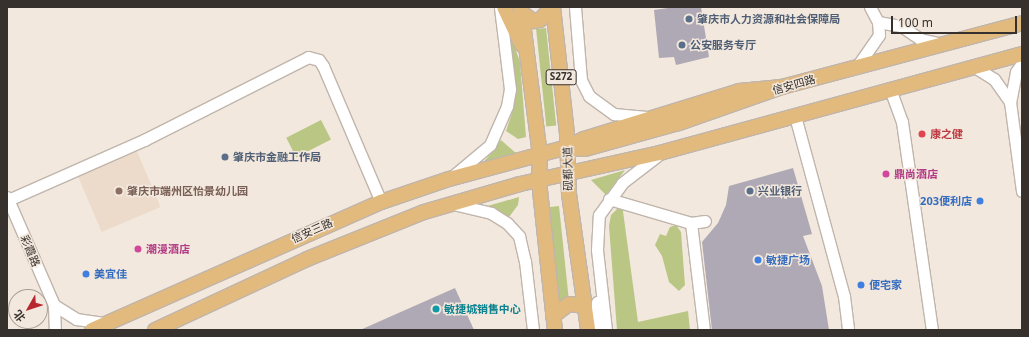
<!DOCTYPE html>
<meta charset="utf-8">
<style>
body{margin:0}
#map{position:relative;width:1029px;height:337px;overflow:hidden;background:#f3e8dd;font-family:"Noto Sans","Noto Sans SC",sans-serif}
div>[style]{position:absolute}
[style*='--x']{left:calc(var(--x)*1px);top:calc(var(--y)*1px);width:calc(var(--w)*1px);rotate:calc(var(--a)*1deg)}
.built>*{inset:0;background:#ecdbcb;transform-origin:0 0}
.green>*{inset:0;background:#b9c684;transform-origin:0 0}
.building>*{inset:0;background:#aea9b5}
.roads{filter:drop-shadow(1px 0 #c0b5ab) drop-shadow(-1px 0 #c0b5ab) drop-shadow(0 1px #c0b5ab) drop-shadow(0 -1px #c0b5ab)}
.minor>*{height:11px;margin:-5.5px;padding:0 5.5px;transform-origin:5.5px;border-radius:5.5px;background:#fff}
.major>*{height:14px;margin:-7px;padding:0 7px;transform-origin:7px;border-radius:7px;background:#e3ba7e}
.dots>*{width:11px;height:11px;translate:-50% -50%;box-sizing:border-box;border:2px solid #f3e8dd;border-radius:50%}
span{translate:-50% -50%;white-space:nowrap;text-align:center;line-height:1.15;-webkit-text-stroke:3px #f3e8dd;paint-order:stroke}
.shield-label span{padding:1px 3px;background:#f3e8dd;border:1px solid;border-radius:3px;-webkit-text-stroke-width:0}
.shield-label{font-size:10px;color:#36312d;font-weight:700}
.service-label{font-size:11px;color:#4e5e75;font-weight:700}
.left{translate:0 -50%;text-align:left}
.street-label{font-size:11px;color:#36312d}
.health-label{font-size:11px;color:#be3a42;font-weight:700}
.hotel-label{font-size:11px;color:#b23c85;font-weight:700}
.education-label{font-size:11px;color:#785e54;font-weight:700}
.shop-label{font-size:11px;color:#366cbe;font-weight:700}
.right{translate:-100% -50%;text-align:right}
.culture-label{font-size:11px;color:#0d838f;font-weight:700}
.frame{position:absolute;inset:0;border:8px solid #36312d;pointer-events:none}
.north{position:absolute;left:8px;top:289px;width:40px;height:40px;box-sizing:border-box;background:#f3e8dd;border:1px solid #a79f97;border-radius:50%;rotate:231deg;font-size:11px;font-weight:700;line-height:16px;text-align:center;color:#36312d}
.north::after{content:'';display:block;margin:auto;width:14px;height:18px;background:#b82730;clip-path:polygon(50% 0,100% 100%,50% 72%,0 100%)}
.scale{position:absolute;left:891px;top:16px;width:126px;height:18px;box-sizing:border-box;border:2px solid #36312d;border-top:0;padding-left:5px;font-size:12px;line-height:14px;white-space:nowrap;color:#36312d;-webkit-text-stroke:3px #f3e8dd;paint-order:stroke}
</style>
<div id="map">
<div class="built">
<div style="left:136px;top:149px;width:63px;height:64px;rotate:67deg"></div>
</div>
<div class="green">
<div style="left:546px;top:28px;width:98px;height:10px;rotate:84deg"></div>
<div style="clip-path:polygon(509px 31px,520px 62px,526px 137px,518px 139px,506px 131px,514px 107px,515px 90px)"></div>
<div style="left:321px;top:120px;width:22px;height:39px;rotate:63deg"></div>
<div style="clip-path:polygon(501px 140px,517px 154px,481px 165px,494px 150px)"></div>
<div style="clip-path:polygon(625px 170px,606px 195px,591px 180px)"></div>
<div style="clip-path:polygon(519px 197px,518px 205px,509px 217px,484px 207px)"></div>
<div style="clip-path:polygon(622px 204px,638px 322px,688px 311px,690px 330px,617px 330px,609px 226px,611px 215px)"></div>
<div style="left:559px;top:206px;width:98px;height:11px;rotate:84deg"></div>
<div style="clip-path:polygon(676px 225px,681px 232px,685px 285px,679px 291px,669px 282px,662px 256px,655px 245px,660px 234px,666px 236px,670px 227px)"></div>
</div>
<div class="building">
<div style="clip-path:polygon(675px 7px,701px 7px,709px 57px,676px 65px,674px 57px,659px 58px,654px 10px)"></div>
<div style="clip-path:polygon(793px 168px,812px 234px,803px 236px,822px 286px,829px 330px,712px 330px,702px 242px,718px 223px,726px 205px,729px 186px)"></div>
<div style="clip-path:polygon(455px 288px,474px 330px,360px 330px)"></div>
</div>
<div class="roads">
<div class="minor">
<div style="--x:575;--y:7;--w:73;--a:85.3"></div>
<div style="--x:581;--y:80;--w:18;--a:63"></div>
<div style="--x:589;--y:96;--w:31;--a:36"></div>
<div style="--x:614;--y:114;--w:33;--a:5"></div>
<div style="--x:878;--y:22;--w:23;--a:10"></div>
<div style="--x:901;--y:26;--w:23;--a:34"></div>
<div style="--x:920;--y:39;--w:22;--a:13"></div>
<div style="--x:1022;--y:63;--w:11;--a:124"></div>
<div style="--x:1016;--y:72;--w:31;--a:101"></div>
<div style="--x:1010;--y:102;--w:90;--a:82.3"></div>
<div style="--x:973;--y:66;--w:25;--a:32"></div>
<div style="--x:994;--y:79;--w:28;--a:55"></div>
<div style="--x:856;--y:68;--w:40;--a:-55.1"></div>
<div style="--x:879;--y:35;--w:13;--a:-94"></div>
<div style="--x:878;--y:22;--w:17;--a:-118"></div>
<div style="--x:890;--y:89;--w:35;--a:70"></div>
<div style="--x:902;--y:122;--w:210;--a:81.8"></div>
<div style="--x:795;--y:116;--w:187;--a:74.8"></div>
<div style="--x:844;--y:296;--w:34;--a:83"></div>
<div style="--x:453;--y:176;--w:48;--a:-40"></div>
<div style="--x:490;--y:145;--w:43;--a:-66.4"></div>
<div style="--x:507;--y:106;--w:17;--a:-80"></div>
<div style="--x:510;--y:89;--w:83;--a:-97"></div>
<div style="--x:7;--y:197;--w:118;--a:66.5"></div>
<div style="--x:54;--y:305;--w:25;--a:88"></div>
<div style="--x:609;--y:199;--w:85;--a:16.3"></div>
<div style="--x:691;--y:223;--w:108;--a:83.1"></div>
<div style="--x:8;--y:200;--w:149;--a:-23.8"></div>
<div style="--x:144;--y:140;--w:184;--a:-26.8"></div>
<div style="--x:308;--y:57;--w:11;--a:15"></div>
<div style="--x:319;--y:60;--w:7;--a:56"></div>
<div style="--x:323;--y:66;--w:148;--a:66.9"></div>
<div style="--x:453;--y:204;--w:39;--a:13"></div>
<div style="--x:491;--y:213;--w:19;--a:32"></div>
<div style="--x:507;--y:223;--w:18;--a:47"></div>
<div style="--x:519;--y:236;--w:26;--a:77"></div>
<div style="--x:525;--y:261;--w:69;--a:83.4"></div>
<div style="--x:691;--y:223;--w:14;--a:-8"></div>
<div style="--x:54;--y:305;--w:26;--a:32"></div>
<div style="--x:76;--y:319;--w:28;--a:8"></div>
<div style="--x:595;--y:330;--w:28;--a:-86"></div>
<div style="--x:606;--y:330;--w:81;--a:-96.4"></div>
<div style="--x:597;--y:250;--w:35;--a:-87"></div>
<div style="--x:599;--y:215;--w:39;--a:-54"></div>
<div style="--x:622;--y:183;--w:44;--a:-37.6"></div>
</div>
<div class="major">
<div style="--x:504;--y:7;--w:42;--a:64.7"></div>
<div style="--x:521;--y:7;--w:149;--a:82.7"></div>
<div style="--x:540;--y:155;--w:26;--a:92"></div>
<div style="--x:539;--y:181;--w:150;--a:83.9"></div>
<div style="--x:553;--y:7;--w:128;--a:83.7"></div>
<div style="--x:567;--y:134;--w:60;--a:88.1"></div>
<div style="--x:569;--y:194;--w:137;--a:82"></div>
<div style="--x:522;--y:13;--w:14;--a:36"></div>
<div style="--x:533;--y:21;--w:7;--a:-8"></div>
<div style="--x:540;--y:20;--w:18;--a:-47"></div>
<div style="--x:568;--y:148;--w:17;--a:3"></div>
<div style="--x:585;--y:149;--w:98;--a:-15.5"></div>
<div style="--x:679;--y:123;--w:109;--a:-19.3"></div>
<div style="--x:782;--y:87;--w:248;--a:-14.9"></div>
<div style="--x:553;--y:316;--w:20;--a:-37"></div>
<div style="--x:569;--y:304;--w:16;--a:7"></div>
<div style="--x:92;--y:330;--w:316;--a:-23.9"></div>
<div style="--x:381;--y:202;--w:72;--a:-18.7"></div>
<div style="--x:449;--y:179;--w:123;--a:-15.1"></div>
<div style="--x:568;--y:147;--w:18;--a:-27"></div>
<div style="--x:584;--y:139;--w:162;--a:-17.2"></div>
<div style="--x:739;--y:91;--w:43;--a:-5.3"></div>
<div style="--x:155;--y:330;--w:168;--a:-25"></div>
<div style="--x:307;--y:259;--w:126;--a:-21.9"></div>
<div style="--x:424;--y:212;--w:100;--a:-16.3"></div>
<div style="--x:520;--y:184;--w:143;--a:-12.5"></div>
<div style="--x:660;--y:153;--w:375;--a:-15.3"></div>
</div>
</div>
<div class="dots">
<div style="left:689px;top:19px;background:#5c6f8a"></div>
<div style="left:682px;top:45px;background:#5c6f8a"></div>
<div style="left:922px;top:134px;background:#e0444e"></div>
<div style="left:225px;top:157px;background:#5c6f8a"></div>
<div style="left:886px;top:174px;background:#d1479c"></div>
<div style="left:119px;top:191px;background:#8d6e63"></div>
<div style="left:750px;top:191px;background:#5c6f8a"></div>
<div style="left:980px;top:201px;background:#3f7fe0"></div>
<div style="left:138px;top:249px;background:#d1479c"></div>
<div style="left:758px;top:260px;background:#3f7fe0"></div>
<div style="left:86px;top:274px;background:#3f7fe0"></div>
<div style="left:861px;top:285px;background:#3f7fe0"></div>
<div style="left:436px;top:309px;background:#0f9aa8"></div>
</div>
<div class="shield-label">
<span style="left:561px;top:77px">S272</span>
</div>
<div class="service-label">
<span class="left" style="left:697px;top:19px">肇庆市人力资源和社会保障局</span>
<span class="left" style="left:690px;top:45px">公安服务专厅</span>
<span class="left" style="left:233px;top:157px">肇庆市金融工作局</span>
<span class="left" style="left:758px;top:191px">兴业银行</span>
</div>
<div class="street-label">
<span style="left:794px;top:85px;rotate:-16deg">信安四路</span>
<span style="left:568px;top:169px;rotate:-91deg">砚都大道</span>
<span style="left:312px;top:231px;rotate:-24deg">信安三路</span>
<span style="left:30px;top:251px;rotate:67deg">彩霞路</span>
</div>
<div class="health-label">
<span class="left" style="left:930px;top:134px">康之健</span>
</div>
<div class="hotel-label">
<span class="left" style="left:894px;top:174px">鼎尚酒店</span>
<span class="left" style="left:146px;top:249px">潮漫酒店</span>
</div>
<div class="education-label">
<span class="left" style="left:127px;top:191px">肇庆市端州区怡景幼儿园</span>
</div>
<div class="shop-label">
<span class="right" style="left:972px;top:201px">203便利店</span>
<span class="left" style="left:766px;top:260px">敏捷广场</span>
<span class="left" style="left:94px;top:274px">美宜佳</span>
<span class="left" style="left:869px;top:285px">便宅家</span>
</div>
<div class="culture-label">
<span class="left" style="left:444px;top:309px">敏捷城销售中心</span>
</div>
<div class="frame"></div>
<div class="north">北</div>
<div class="scale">100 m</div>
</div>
